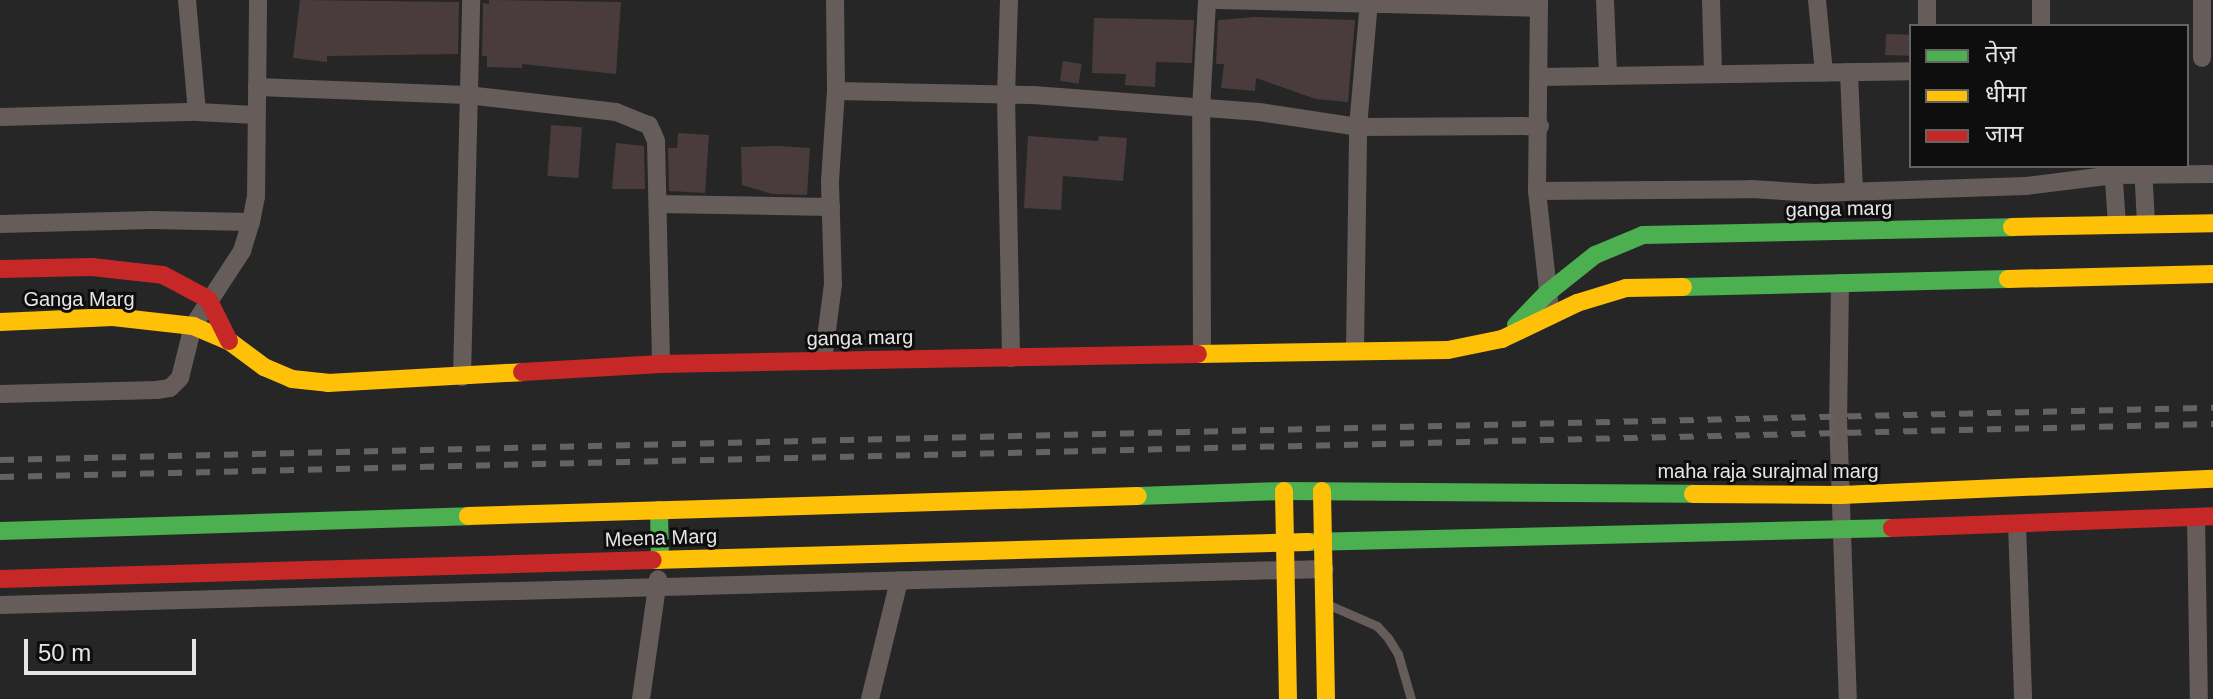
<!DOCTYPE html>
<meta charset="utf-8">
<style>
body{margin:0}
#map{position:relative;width:2213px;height:699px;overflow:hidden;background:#262626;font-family:Arial,"Noto Sans Devanagari",sans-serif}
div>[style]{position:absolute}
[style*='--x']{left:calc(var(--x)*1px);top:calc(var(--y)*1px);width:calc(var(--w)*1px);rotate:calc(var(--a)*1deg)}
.building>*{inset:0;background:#4a3c3c;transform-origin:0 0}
.lane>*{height:9px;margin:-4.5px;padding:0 4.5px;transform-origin:4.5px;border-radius:4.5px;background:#665c5a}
.street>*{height:18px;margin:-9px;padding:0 9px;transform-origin:9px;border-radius:9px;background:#665c5a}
.fast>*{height:18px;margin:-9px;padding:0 9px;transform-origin:9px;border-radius:9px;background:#4caf50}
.slow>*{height:18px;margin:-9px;padding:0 9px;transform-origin:9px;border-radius:9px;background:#ffc107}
.jam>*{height:18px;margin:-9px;padding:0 9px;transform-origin:9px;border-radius:9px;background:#c62828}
.rail>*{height:6px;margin-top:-3px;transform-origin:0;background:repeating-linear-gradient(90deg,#676262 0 14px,transparent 0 28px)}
span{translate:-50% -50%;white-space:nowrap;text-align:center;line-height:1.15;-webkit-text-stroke:6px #0f0e0f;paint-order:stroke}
.street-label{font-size:20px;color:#e6e5e6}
.legend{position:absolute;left:1909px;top:24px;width:280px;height:144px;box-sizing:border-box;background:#0f0e0f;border:2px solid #656465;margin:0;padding:10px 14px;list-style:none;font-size:24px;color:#e6e5e6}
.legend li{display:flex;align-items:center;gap:16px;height:40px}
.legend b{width:40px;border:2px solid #656465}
.scale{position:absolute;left:24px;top:639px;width:172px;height:36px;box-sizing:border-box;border:4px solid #e6e5e6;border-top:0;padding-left:10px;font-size:24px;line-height:28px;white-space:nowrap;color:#e6e5e6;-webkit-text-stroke:6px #0f0e0f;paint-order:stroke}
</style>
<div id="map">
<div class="building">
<div style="clip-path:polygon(300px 0,459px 2px,458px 54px,327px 56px,327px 62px,293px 58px)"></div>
<div style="clip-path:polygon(489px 0,621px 2px,616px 74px,522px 64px,522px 68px,487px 67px,487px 56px,482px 56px,483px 3px,489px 4px)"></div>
<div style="clip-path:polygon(1255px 17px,1355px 20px,1348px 102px,1316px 99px,1256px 78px,1255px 91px,1221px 88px,1224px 64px,1216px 64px,1218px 20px)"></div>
<div style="clip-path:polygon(1094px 18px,1194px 20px,1192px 63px,1156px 62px,1155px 87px,1125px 85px,1126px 74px,1092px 73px)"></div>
<div style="left:1886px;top:34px;width:25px;height:21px;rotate:2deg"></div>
<div style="left:1063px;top:61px;width:19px;height:20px;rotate:9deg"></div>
<div style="left:551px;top:125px;width:31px;height:51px;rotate:4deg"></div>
<div style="clip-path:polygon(678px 133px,709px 135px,705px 193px,669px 191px,668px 148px,677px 148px)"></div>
<div style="clip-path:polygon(1028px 136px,1098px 141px,1099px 136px,1127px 138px,1123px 181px,1063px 176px,1061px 210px,1024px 208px)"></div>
<div style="clip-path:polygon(616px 143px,644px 146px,645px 189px,612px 189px)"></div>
<div style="clip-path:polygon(777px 146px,810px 148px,807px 195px,772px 194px,742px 185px,741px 147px)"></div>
</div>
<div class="lane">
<div style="--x:1327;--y:604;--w:55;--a:23.7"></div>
<div style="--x:1377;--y:626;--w:16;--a:47"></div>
<div style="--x:1388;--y:638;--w:19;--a:58"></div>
<div style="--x:1398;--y:654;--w:47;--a:73.9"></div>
</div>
<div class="street">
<div style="--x:187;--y:0;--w:112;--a:84.9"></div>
<div style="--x:1009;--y:0;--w:95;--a:91.8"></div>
<div style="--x:1006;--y:95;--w:263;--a:88.9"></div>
<div style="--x:1217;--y:0;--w:322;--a:1.4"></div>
<div style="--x:1539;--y:0;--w:191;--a:90.6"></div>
<div style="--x:1537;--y:191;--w:110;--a:83.7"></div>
<div style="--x:1605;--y:0;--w:74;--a:87.7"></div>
<div style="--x:1711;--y:0;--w:73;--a:88.4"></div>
<div style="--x:1817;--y:0;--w:73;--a:84.5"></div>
<div style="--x:1927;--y:0;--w:26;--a:90"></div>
<div style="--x:2041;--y:0;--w:26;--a:90"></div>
<div style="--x:2202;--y:0;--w:58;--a:90"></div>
<div style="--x:1849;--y:72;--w:118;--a:87.6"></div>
<div style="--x:1539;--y:77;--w:372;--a:-0.9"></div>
<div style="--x:257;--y:87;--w:210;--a:2.2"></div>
<div style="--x:467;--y:95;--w:150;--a:6.5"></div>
<div style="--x:616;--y:112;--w:35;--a:22"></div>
<div style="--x:649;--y:125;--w:17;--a:66"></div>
<div style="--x:656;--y:141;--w:223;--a:88.7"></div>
<div style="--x:836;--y:91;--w:197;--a:1.2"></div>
<div style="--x:1033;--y:95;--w:227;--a:4.3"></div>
<div style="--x:1259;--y:112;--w:100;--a:8.6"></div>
<div style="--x:1358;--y:127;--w:182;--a:-0.3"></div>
<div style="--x:0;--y:117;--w:197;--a:-1.5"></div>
<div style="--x:197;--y:112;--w:59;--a:2.9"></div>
<div style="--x:2113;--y:166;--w:59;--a:86.1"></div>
<div style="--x:2143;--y:166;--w:58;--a:87"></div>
<div style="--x:1537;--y:191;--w:214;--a:-0.5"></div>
<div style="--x:1751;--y:189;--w:63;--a:3.6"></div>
<div style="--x:1814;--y:193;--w:212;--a:-1.9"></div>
<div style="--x:2026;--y:186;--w:89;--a:-7.1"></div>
<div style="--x:2114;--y:175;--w:99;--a:-0.6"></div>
<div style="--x:658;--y:204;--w:173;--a:1"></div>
<div style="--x:0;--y:224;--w:151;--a:-1.5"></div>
<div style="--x:151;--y:220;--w:100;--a:1.1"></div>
<div style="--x:1840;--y:283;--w:135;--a:90.8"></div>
<div style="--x:1838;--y:418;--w:281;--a:88"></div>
<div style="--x:1355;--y:351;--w:224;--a:-89.2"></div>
<div style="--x:1358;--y:127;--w:127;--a:-85"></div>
<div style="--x:1202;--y:354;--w:245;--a:-90.2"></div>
<div style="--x:1201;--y:109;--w:109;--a:-86.8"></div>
<div style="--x:823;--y:361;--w:78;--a:-82.6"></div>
<div style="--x:833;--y:284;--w:103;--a:-91.7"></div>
<div style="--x:830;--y:181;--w:90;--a:-86.2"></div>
<div style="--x:836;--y:91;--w:91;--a:-90.6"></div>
<div style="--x:462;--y:377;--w:377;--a:-88.6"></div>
<div style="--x:0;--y:394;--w:157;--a:-1.5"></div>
<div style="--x:157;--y:390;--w:13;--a:-9"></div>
<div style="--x:170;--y:388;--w:14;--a:-45"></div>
<div style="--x:180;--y:378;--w:54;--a:-76"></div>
<div style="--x:193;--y:326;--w:90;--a:-56.8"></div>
<div style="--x:242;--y:251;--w:30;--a:-73"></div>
<div style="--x:251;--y:222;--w:25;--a:-79"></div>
<div style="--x:256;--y:197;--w:197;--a:-89.4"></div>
<div style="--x:2196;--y:517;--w:182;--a:89.1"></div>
<div style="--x:2017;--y:524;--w:175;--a:88"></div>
<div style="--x:0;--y:605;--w:1325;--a:-1.56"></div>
<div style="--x:641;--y:699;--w:121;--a:-81.9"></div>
<div style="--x:870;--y:699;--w:122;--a:-76.2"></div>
</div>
<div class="fast">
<div style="--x:1683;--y:287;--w:325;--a:-1.4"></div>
<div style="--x:1516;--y:325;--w:43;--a:-45.9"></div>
<div style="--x:1546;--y:294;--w:63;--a:-38.5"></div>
<div style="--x:1595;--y:255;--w:52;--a:-22.6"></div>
<div style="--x:1643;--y:235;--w:369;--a:-1.2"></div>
<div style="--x:1138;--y:496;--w:146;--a:-2"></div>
<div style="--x:1284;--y:491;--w:409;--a:0.4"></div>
<div style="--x:659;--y:510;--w:50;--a:88.9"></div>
<div style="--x:0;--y:531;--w:468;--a:-1.8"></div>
<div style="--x:1308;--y:542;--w:584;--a:-1.37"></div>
</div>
<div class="slow">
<div style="--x:2012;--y:227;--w:201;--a:-1.1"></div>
<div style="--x:2008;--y:279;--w:205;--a:-1.4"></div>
<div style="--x:0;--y:322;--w:113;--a:-2.5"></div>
<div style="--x:113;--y:317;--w:81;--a:6.4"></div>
<div style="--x:193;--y:326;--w:39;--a:23"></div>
<div style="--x:229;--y:341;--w:44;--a:36.6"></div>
<div style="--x:264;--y:367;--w:30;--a:23"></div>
<div style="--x:292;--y:379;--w:36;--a:6"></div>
<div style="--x:328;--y:383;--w:194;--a:-3.2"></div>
<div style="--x:1198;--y:354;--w:250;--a:-0.9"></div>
<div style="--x:1448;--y:350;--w:55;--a:-11.5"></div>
<div style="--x:1502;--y:339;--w:83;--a:-25.6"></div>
<div style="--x:1577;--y:303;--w:51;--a:-17"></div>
<div style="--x:1626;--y:288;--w:57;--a:-1"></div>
<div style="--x:1284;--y:491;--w:208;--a:88.9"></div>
<div style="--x:1322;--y:491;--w:208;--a:88.9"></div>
<div style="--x:1693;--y:494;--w:148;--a:0.4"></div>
<div style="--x:1841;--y:495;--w:372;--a:-2.5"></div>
<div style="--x:468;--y:516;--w:670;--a:-1.71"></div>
<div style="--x:653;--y:560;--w:655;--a:-1.57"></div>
</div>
<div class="jam">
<div style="--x:0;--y:269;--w:92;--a:-1.2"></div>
<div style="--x:92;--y:267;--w:71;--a:6.4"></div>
<div style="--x:163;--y:275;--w:51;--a:28.1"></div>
<div style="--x:208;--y:299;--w:47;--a:63.4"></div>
<div style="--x:522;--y:372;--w:139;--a:-3.3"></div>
<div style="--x:661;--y:364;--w:537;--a:-1.07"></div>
<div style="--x:1892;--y:528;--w:321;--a:-2.1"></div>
<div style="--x:0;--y:579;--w:653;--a:-1.67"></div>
</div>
<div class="rail">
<div style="--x:0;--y:460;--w:2214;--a:-1.35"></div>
<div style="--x:0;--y:477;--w:2214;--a:-1.37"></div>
</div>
<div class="street-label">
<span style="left:1839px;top:209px;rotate:-1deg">ganga marg</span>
<span style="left:79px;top:299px">Ganga Marg</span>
<span style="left:860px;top:338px;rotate:-1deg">ganga marg</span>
<span style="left:1768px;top:471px">maha raja surajmal marg</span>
<span style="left:661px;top:538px;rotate:-2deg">Meena Marg</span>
</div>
<ul class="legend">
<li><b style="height:10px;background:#4caf50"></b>तेज़</li>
<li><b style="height:10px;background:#ffc107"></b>धीमा</li>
<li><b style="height:10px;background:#c62828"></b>जाम</li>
</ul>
<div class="scale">50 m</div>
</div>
